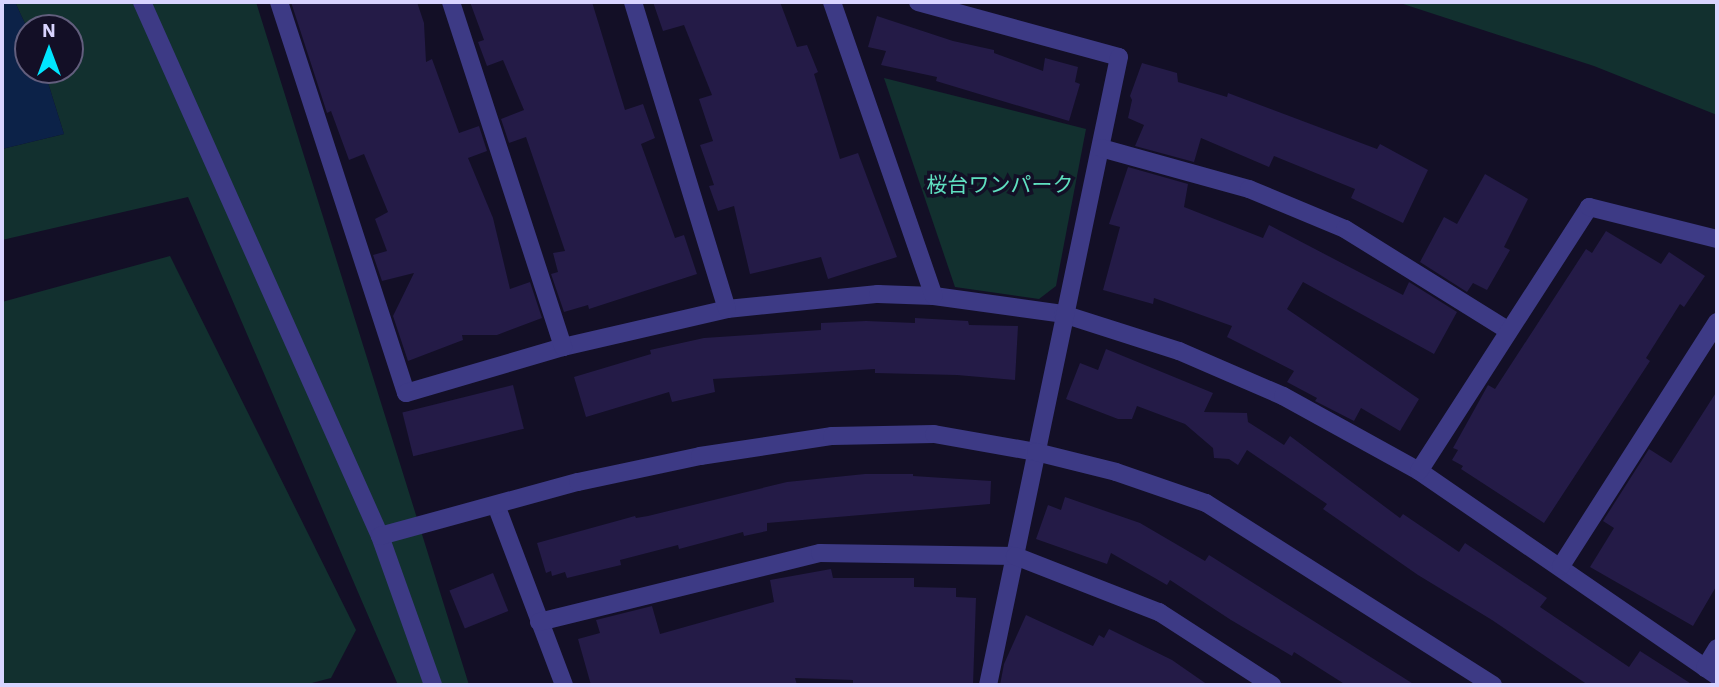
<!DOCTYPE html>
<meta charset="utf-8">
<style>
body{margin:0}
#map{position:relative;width:1719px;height:687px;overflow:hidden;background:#130f26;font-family:"IBM Plex Sans","Noto Sans JP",sans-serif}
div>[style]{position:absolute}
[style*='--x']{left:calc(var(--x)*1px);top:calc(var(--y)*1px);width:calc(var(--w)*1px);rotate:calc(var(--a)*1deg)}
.green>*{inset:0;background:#12302f}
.water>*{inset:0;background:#0c2248}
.building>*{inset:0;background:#241b47;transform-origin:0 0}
.minor>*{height:18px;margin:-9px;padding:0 9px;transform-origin:9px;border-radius:9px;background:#3d3a85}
span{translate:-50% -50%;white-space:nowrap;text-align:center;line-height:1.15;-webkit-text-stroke:7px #130f26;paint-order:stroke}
.park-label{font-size:21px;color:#5fe0c0}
.frame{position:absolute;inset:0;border:4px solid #d9d4ff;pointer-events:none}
.north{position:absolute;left:14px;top:14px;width:70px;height:70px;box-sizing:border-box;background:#130f26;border:2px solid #625e7d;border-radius:50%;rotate:0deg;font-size:19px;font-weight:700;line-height:28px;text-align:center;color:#d9d4ff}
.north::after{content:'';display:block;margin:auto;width:24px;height:32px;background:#00e5ff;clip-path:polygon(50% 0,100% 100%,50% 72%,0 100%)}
</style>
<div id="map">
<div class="green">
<div style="clip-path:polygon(15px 2px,256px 2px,469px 685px,398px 685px,188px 197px,2px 240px,2px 149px,64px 134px,44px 70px,70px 70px,70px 28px,28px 30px)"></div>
<div style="clip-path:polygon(1397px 2px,1717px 2px,1717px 115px,1594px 66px)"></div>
<div style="clip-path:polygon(884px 78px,1086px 129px,1056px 286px,1039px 299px,955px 287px)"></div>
<div style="clip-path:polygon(170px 256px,356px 630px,331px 678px,304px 685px,2px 685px,2px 302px)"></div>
</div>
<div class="water">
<div style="clip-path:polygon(2px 2px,15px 2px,28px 30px,28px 70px,44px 70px,64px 134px,2px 149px)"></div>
</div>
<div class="building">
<div style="clip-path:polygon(291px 2px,417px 2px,424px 23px,426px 62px,432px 59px,459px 133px,479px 126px,487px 151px,468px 158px,493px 218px,510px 289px,530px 282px,542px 318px,497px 335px,462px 335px,463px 340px,408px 361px,393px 316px,414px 273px,382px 281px,373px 255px,387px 251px,375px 219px,388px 212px,364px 154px,349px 160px,331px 111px,327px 113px)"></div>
<div style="clip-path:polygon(470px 2px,592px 2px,625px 110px,643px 104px,655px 138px,641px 144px,675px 238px,684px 235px,697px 274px,589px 309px,588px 305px,564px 312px,551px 274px,558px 272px,553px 253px,565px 251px,526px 137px,509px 143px,501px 119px,524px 110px,503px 60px,487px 66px,478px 42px,484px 40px)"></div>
<div style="clip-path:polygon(653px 2px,780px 2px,797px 47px,807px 45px,818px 72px,814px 74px,840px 159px,858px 153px,897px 257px,828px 279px,821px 257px,750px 274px,734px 206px,718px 211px,709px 186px,714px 185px,700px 145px,713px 141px,699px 99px,712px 95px,684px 25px,663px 31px)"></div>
<div style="clip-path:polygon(877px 16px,953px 41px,994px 50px,994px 53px,1043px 71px,1045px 58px,1078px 67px,1075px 82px,1080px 84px,1069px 121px,936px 81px,937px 77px,881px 65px,886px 51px,868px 47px)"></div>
<div style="clip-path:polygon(1142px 63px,1177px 73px,1178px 82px,1227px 97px,1228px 93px,1377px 149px,1380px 144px,1428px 170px,1403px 223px,1351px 198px,1355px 189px,1274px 156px,1269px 167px,1201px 138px,1194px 162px,1135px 146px,1144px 125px,1128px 118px,1132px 100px,1130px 96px)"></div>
<div style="clip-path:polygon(1128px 167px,1188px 184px,1184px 207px,1263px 238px,1269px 225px,1403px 295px,1409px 282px,1457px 312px,1434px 354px,1303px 282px,1287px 309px,1419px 399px,1400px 431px,1361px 408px,1354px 421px,1315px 401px,1317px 398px,1287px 382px,1294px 371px,1227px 337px,1232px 326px,1154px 298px,1153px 304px,1103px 290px,1120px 227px,1109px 224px)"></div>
<div style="clip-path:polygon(1485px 174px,1528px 199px,1504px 247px,1510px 250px,1487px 290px,1473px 283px,1467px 292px,1420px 262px,1444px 217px,1457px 224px)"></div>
<div style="clip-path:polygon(1606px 231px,1661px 264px,1669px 252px,1705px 276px,1684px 307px,1680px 304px,1646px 358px,1650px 361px,1544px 523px,1461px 469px,1463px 466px,1452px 460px,1458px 450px,1453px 448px,1488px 385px,1495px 389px,1586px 249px,1592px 253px)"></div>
<div style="clip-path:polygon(915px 318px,968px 321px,969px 325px,1018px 326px,1015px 380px,957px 375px,875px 373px,875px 369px,713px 379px,715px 392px,672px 402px,669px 392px,586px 417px,574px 377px,651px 354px,650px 350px,704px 338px,821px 330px,821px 323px,866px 321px,915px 323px)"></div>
<div style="clip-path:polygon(1106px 349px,1213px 393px,1204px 412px,1247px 413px,1248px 422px,1284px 445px,1290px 436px,1400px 518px,1403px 514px,1459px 552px,1465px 543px,1547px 598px,1540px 607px,1629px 667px,1640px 651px,1693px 685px,1588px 685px,1492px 620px,1418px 575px,1323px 509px,1327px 504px,1247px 450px,1238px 465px,1229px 459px,1214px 458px,1213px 448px,1185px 424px,1137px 406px,1132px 419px,1118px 419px,1066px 399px,1080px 363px,1098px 370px)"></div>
<div style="left:513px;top:385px;width:45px;height:114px;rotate:76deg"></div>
<div style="clip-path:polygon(1717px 391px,1717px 585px,1693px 626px,1590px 567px,1614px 528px,1603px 521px,1649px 449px,1671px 463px)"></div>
<div style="clip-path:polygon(865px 474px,913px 474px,913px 476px,991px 481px,990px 504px,767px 523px,767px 531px,744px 536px,743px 532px,679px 549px,678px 545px,620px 560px,621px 565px,567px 578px,565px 572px,552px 576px,551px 571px,546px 573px,537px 543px,635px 516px,636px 518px,648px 516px,787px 482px)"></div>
<div style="clip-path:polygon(1065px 497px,1140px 523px,1205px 561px,1209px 555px,1415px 685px,1346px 685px,1294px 652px,1292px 656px,1231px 620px,1170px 580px,1167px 585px,1111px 553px,1107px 564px,1036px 539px,1048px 505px,1061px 510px)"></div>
<div style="clip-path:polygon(831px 569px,833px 578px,914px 578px,914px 587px,956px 588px,956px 597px,976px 598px,973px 685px,853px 685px,853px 680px,795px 678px,797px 685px,591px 685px,578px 639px,600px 633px,596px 620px,652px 606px,660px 634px,774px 602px,770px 580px)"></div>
<div style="left:493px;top:573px;width:41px;height:47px;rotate:68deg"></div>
<div style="clip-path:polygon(1026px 615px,1093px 646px,1099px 635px,1104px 638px,1109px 629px,1172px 660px,1208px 685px,1000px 685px,1004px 664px)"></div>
</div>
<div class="minor">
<div style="--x:142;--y:2;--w:585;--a:65.98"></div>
<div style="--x:380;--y:536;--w:158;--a:70.4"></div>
<div style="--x:279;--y:2;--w:411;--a:72"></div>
<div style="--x:406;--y:393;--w:164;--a:-16.3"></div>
<div style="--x:563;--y:347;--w:168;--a:-13"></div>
<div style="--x:727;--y:309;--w:152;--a:-5.7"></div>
<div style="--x:878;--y:294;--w:56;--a:2"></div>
<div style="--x:934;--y:296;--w:130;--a:7.9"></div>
<div style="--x:1063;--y:314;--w:122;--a:17.7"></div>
<div style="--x:1179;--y:351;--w:113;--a:23.4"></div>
<div style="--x:1283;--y:396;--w:155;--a:28.9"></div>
<div style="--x:1419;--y:471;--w:362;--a:34.5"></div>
<div style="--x:451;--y:2;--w:363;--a:72"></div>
<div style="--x:633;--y:2;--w:321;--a:73"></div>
<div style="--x:832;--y:2;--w:311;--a:70.9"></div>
<div style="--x:918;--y:2;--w:208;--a:15.3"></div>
<div style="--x:1119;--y:57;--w:642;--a:101.78"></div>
<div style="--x:1101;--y:148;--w:154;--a:15.5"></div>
<div style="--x:1249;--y:189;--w:104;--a:22.6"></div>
<div style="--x:1345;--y:229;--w:191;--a:31.9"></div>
<div style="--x:1419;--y:471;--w:314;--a:-57.2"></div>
<div style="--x:1589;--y:207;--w:132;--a:14"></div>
<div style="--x:496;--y:505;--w:192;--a:69.3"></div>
<div style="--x:380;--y:536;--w:205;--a:-15.3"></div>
<div style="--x:578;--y:482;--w:125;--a:-12"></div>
<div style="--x:700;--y:456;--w:134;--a:-8.6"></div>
<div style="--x:832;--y:436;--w:102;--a:-1.1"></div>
<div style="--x:934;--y:434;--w:104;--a:10"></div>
<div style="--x:1036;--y:452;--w:82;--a:14"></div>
<div style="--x:1116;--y:472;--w:95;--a:19"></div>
<div style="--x:1206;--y:503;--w:340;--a:32.4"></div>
<div style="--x:1561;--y:566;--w:290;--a:-57.4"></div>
<div style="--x:539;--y:622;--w:289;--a:-13.8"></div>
<div style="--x:820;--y:553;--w:195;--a:0.9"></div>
<div style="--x:1015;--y:556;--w:155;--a:21.3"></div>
<div style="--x:1159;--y:612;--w:135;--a:32.9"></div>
<div style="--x:1705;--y:668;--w:23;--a:-59"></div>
</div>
<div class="park-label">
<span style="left:1000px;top:184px">桜台ワンパーク</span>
</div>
<div class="frame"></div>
<div class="north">N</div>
</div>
